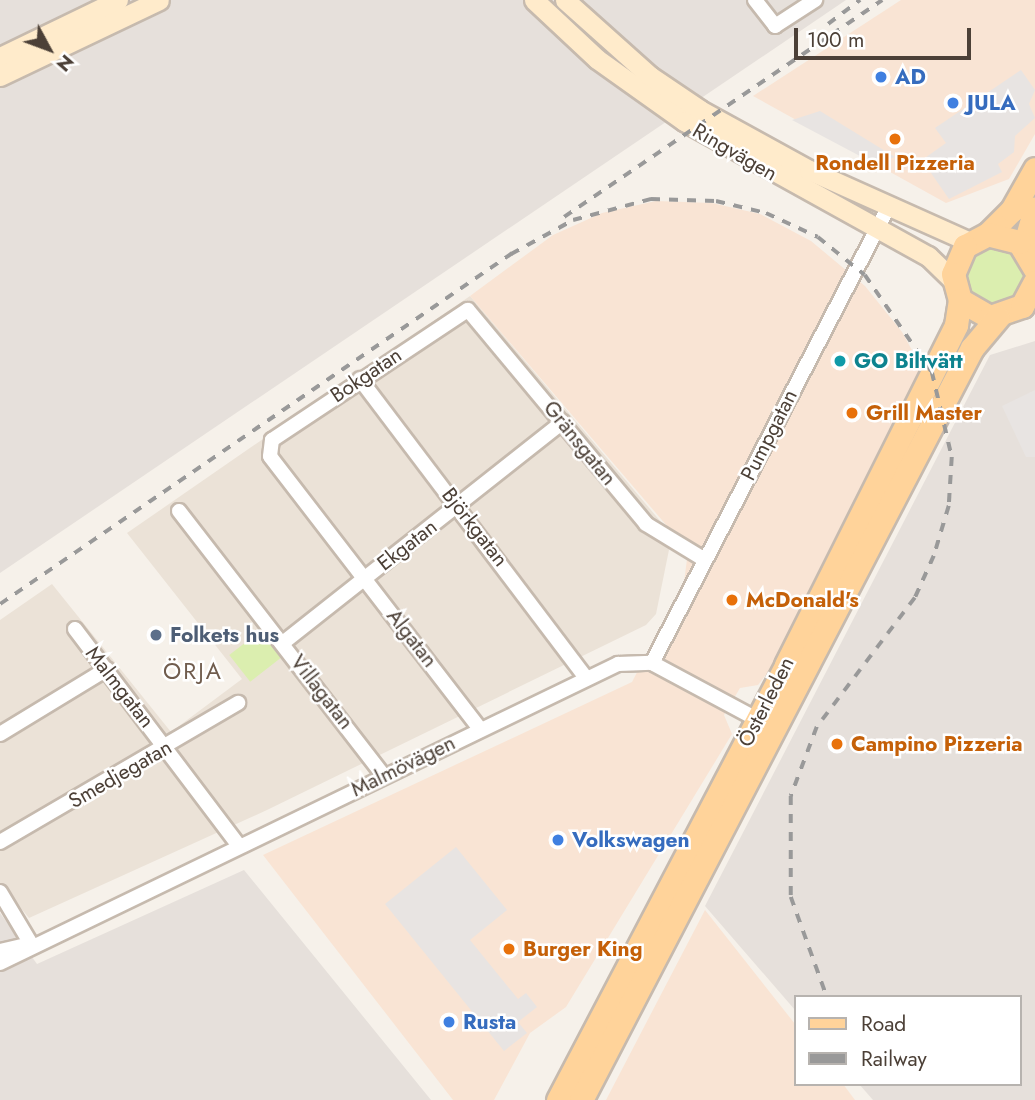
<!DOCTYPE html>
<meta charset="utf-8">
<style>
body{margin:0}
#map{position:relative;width:1035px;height:1100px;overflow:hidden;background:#f6f1ea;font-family:Jost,sans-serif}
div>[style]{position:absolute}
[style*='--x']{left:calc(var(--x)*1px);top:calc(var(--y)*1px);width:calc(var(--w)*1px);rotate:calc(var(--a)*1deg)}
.residential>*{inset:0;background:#ebe2d7}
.commercial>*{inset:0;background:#f9e4d4}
.industrial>*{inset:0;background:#e6e0db}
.green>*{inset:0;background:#dbeeaf;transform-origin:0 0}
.round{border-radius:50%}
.parking>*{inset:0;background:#e8e4e2}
.roads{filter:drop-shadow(2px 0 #c6baae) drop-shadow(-2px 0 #c6baae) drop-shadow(0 2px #c6baae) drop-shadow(0 -2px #c6baae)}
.street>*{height:14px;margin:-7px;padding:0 7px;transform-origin:7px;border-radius:7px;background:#fff}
.secondary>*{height:19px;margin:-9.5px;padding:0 9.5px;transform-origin:9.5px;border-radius:9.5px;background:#ffebcb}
.primary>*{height:23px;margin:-11.5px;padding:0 11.5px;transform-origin:11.5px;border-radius:11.5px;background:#ffd39a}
.rail>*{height:3.5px;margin-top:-1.75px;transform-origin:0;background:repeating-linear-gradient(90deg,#999 0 9px,transparent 0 18px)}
.dots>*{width:19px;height:19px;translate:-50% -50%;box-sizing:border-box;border:4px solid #fff;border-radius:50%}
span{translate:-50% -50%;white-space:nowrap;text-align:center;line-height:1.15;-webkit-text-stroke:5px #fff;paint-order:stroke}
.shop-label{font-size:21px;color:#366cbe;font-weight:700}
.left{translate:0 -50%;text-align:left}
.street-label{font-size:21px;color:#4c4037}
.food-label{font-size:21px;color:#c56008;font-weight:700}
.culture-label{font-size:21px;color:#0d838f;font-weight:700}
.service-label{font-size:21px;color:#4e5e75;font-weight:700}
.neighbourhood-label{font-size:23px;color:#705c4d;letter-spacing:2px}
.legend{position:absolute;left:794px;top:995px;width:228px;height:91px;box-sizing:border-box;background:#fff;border:2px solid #b7b3af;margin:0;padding:9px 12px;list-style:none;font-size:21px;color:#4c4037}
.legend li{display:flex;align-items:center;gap:14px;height:35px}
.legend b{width:35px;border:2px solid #b7b3af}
.north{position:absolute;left:14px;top:14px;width:70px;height:70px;-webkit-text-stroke:5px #fff;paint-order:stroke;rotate:131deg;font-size:19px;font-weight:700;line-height:28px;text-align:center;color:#4c4037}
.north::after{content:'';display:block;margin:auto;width:24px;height:32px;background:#4c4037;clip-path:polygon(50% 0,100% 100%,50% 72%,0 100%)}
.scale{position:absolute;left:794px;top:28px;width:177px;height:32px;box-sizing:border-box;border:4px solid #4c4037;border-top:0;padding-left:9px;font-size:21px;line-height:24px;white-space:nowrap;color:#4c4037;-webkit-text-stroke:5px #fff;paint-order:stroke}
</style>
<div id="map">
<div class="residential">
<div style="clip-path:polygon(470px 296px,672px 535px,656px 614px,646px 625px,267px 810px,29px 918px,0 883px,0 620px,52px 584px,171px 732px,242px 679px,127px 533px)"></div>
</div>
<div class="commercial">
<div style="clip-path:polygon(901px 0,1035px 0,1035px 134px,1009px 179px,946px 203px,753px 96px)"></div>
<div style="clip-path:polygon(656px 201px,712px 203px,760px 214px,811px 241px,865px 286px,902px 332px,919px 363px,917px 385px,781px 655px,758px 685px,740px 688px,724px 715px,732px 734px,566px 1007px,530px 1033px,494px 1100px,453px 1100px,263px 855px,632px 682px,684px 582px,689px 544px,673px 533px,470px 296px,553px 235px,602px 213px)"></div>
<div style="clip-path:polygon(705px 910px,795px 1024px,795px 1084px,843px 1084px,855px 1100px,606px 1100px)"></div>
</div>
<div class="industrial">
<div style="clip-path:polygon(0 0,846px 0,0 573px)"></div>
<div style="clip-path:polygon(1035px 341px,1035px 1100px,873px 1100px,859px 1084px,1019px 1084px,1019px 997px,795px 997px,795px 1010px,705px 906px,990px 355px)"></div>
<div style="clip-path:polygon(244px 870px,431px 1100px,0 1100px,0 913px,37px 964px)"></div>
</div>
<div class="green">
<div class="round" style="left:965px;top:247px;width:58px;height:58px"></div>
<div style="left:260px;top:631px;width:34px;height:39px;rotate:52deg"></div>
</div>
<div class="parking">
<div style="clip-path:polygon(1021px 70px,1035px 90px,1029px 104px,1035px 118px,1015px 136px,1014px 152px,998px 164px,1002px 172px,949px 199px,922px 160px,946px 143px,935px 128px)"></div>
<div style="clip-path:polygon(820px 111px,895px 157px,875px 164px,792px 120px)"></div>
<div style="clip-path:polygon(1035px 390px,1035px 457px,1026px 457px,1002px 406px)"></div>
<div style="clip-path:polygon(456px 847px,507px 910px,470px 940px,518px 999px,526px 993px,537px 1007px,518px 1022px,527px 1033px,504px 1051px,385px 904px)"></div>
</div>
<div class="roads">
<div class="street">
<div style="--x:755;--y:0;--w:33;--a:52"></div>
<div style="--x:775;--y:26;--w:48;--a:-33"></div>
<div style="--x:360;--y:379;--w:375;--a:52.9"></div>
<div style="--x:179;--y:511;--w:335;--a:52.3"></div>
<div style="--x:75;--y:629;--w:272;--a:52.9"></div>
<div style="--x:284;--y:642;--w:355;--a:-38.3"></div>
<div style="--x:652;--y:663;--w:513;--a:-62.59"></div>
<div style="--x:480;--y:729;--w:344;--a:-127.6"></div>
<div style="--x:270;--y:456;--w:16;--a:-83"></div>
<div style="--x:272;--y:440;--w:235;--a:-33.6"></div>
<div style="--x:468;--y:310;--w:278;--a:50.2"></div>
<div style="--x:646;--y:524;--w:69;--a:31.4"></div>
<div style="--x:0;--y:734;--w:125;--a:-31.3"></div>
<div style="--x:0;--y:842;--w:276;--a:-30.3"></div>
<div style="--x:0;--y:892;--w:61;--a:59.2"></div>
<div style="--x:0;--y:951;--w:31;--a:-13"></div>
<div style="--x:0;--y:963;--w:687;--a:-25.82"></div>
<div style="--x:618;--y:664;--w:34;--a:-2"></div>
<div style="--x:652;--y:663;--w:127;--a:28.2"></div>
</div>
<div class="secondary">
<div style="--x:534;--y:0;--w:86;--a:43.1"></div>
<div style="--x:597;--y:59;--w:107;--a:35.5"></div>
<div style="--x:684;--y:121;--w:279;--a:29"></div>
<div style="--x:928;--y:256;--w:35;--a:44"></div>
<div style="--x:565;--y:0;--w:114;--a:41.8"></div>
<div style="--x:650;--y:76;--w:60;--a:34.2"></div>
<div style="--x:700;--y:110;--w:124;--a:28.8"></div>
<div style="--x:809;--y:170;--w:176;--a:24.1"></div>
<div style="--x:0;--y:57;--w:131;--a:-25.8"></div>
<div style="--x:0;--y:76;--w:176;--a:-25.5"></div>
</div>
<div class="primary">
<div style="--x:988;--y:234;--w:34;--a:-45"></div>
<div style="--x:1012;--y:210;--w:47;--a:-60.7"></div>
<div style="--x:1024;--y:247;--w:40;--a:-74"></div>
<div style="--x:1035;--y:269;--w:31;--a:-121"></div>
<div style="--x:1019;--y:242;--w:32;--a:-166"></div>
<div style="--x:988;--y:234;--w:26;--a:152"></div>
<div style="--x:965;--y:246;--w:30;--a:113"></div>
<div style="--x:953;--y:274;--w:27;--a:75"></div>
<div style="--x:960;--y:300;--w:34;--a:30"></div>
<div style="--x:990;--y:317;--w:34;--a:-19"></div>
<div style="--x:1022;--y:306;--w:27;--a:-62"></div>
<div style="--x:558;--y:1100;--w:491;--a:-62.3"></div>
<div style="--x:786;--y:665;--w:380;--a:-63.4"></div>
<div style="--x:956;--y:325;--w:25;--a:-81"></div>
<div style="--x:581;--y:1100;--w:848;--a:-62.53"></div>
<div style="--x:972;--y:348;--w:40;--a:-50"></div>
</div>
</div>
<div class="rail">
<div style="--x:828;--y:24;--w:40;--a:-37"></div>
<div style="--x:564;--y:217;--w:385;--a:-34.3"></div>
<div style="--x:511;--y:254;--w:71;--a:-28.7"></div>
<div style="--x:573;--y:220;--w:81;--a:-15.1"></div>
<div style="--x:651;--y:199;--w:65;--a:1.8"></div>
<div style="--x:716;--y:201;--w:51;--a:13.5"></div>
<div style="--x:766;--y:213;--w:57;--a:24.8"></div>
<div style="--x:818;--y:237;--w:60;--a:39"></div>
<div style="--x:865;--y:275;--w:118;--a:55.4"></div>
<div style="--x:932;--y:372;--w:87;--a:76.8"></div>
<div style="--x:952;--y:457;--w:49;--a:93.5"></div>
<div style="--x:949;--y:506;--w:52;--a:106.7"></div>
<div style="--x:934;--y:556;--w:46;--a:114.3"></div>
<div style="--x:915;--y:598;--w:162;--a:127.2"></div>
<div style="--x:817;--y:727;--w:74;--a:110.6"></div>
<div style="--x:791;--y:796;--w:101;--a:90"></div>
<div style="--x:791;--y:897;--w:106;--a:70.2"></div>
<div style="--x:0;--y:604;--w:628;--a:-34.42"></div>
</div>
<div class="dots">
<div style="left:881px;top:77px;background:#3f7fe0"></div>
<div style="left:953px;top:103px;background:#3f7fe0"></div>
<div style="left:895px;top:139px;background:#e8710a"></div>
<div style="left:840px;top:361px;background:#0f9aa8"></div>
<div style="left:852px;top:413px;background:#e8710a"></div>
<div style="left:732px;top:600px;background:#e8710a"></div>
<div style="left:156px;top:635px;background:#5c6f8a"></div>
<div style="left:837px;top:744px;background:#e8710a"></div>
<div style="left:558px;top:840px;background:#3f7fe0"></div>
<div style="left:509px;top:949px;background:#e8710a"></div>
<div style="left:449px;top:1022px;background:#3f7fe0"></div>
</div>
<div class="shop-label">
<span class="left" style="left:895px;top:77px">AD</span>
<span class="left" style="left:967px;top:103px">JULA</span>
<span class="left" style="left:572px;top:840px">Volkswagen</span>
<span class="left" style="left:463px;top:1022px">Rusta</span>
</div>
<div class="street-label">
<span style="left:735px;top:152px;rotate:30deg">Ringvägen</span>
<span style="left:366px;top:375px;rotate:-34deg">Bokgatan</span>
<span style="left:769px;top:435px;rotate:-63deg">Pumpgatan</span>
<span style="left:580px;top:443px;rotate:51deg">Gränsgatan</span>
<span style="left:475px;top:527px;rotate:52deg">Björkgatan</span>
<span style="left:407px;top:545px;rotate:-38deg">Ekgatan</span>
<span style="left:412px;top:638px;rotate:52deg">Algatan</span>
<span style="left:120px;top:687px;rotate:52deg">Malmgatan</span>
<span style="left:322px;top:692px;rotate:52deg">Villagatan</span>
<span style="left:766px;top:702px;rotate:-63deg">Österleden</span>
<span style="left:403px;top:766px;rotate:-26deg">Malmövägen</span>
<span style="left:120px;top:774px;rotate:-30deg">Smedjegatan</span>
</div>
<div class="food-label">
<span style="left:895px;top:163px">Rondell Pizzeria</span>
<span class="left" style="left:866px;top:413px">Grill Master</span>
<span class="left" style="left:746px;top:600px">McDonald's</span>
<span class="left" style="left:851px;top:744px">Campino Pizzeria</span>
<span class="left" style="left:523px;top:949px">Burger King</span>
</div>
<div class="culture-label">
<span class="left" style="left:854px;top:361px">GO Biltvätt</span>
</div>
<div class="service-label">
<span class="left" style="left:170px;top:635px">Folkets hus</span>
</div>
<div class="neighbourhood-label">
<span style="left:193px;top:671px">ÖRJA</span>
</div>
<ul class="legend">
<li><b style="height:9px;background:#ffd39a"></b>Road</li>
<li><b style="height:9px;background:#999"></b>Railway</li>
</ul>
<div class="north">N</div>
<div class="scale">100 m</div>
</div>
